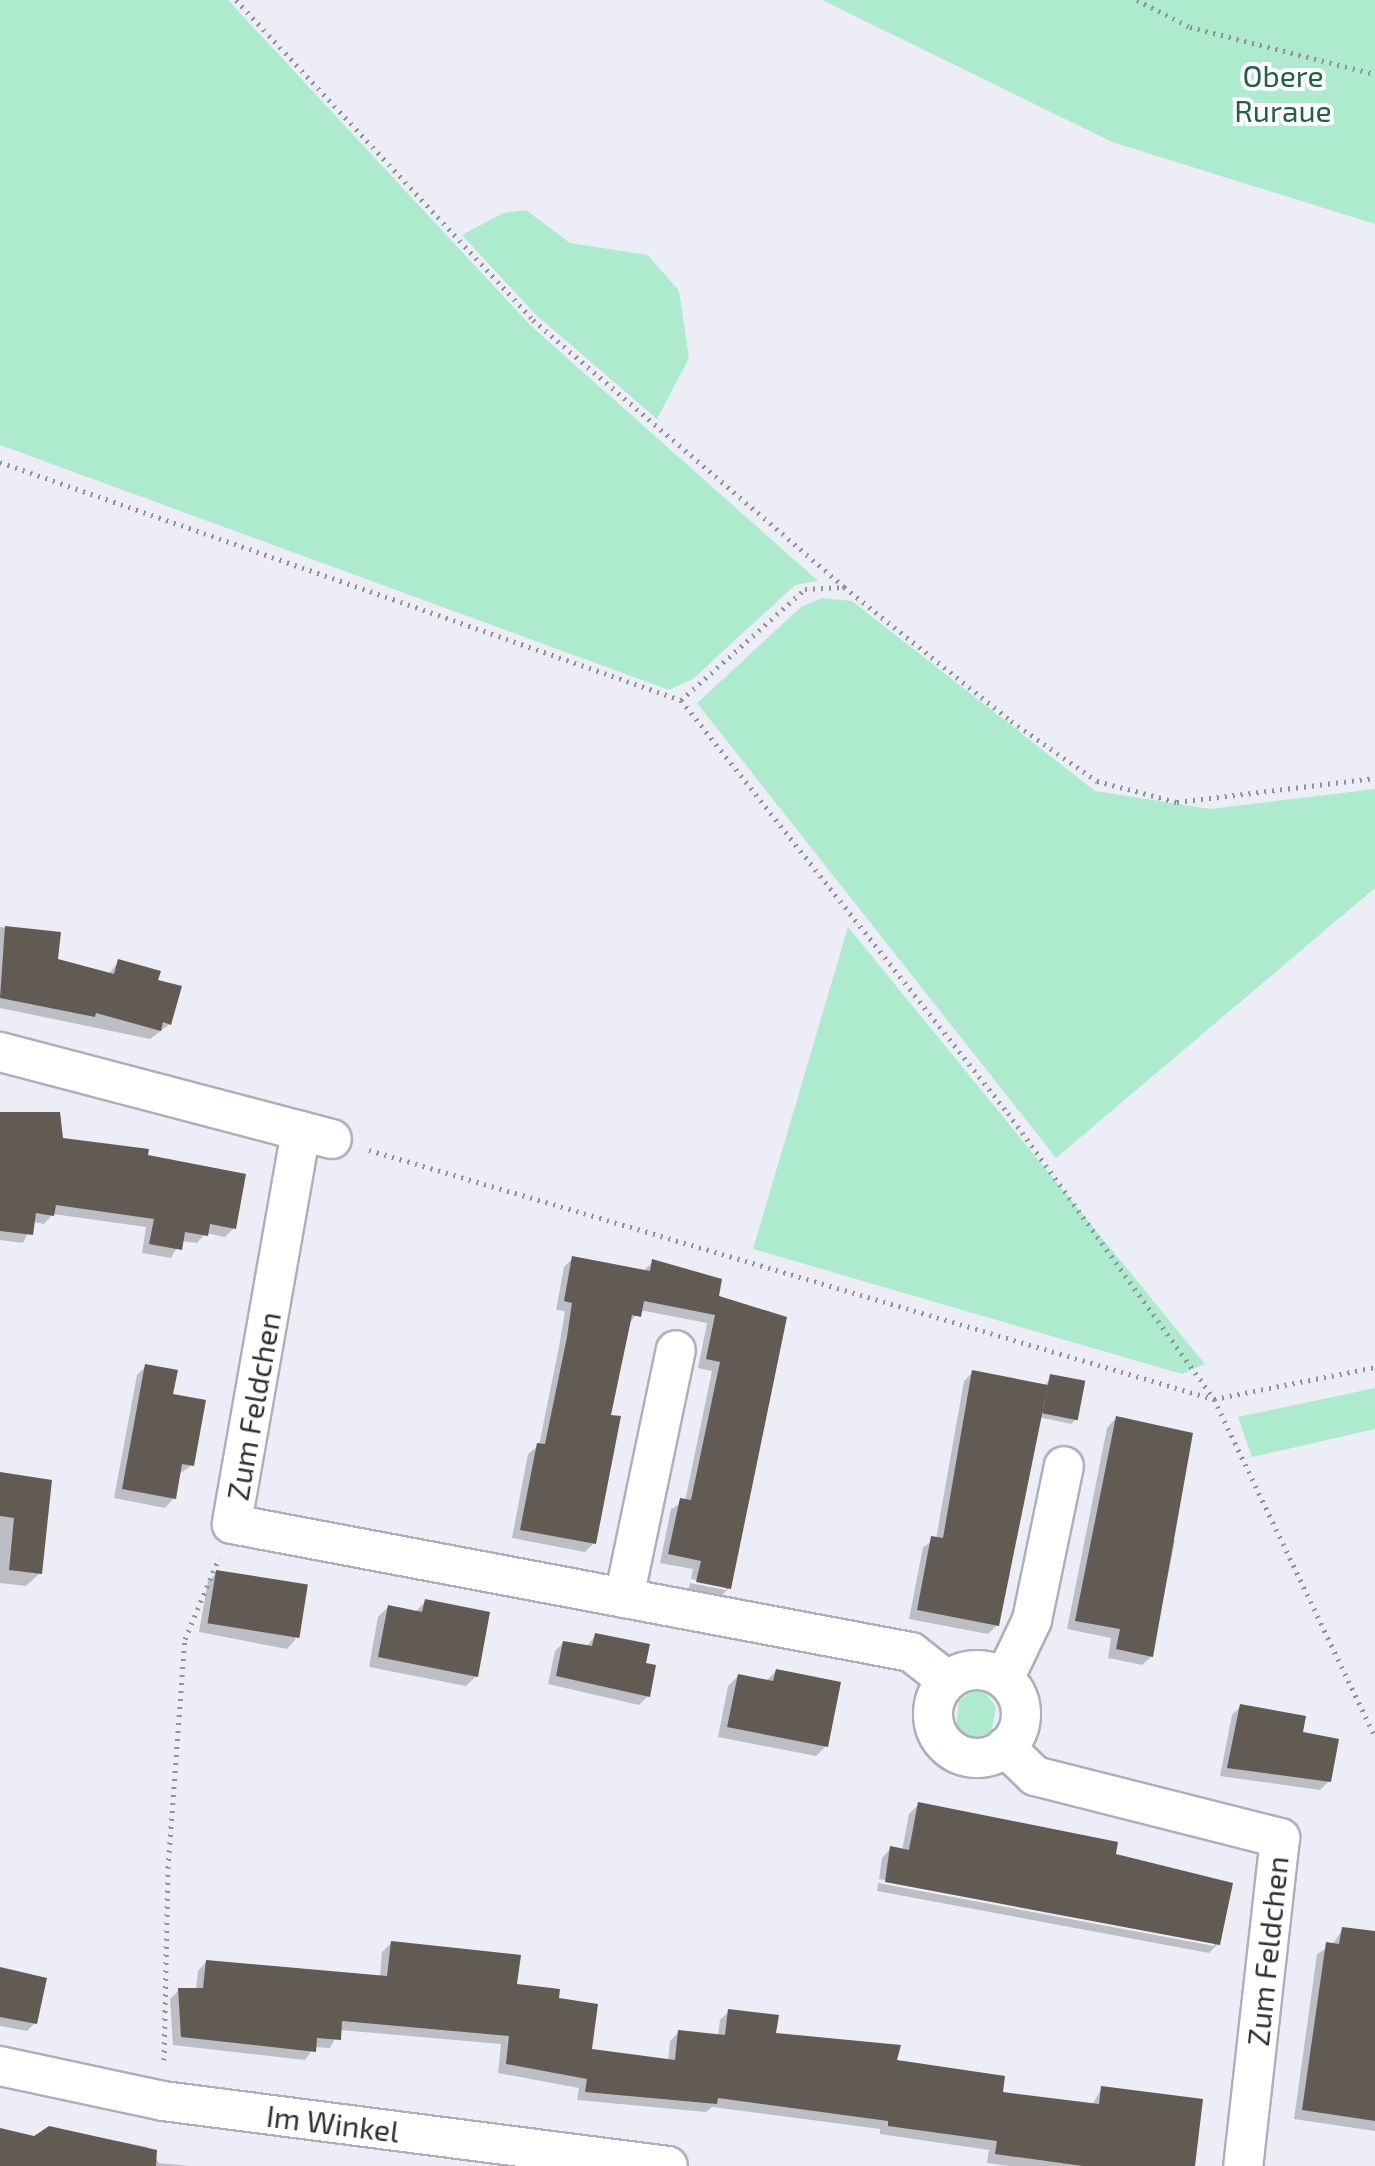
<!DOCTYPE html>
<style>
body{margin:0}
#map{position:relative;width:1375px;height:2166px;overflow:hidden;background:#ededf8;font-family:"Exo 2",sans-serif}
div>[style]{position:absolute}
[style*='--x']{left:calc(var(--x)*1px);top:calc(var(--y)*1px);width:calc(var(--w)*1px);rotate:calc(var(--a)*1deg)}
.green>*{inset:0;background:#aeebce}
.shadow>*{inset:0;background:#0003}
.building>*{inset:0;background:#615b53;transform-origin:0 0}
.path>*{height:5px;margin-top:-2.5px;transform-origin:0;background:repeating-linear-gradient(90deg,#93929a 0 2px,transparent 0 8px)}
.roads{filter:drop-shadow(2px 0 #afaeb9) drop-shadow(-2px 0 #afaeb9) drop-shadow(0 2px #afaeb9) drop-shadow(0 -2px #afaeb9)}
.minor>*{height:38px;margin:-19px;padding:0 19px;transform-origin:19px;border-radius:19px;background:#fff}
.minor>.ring{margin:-19px;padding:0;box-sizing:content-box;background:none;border:38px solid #fff;border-radius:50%}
span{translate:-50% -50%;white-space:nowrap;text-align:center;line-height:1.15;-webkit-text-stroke:8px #fff;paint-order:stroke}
.park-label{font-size:30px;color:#216148}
.street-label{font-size:30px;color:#302f34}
</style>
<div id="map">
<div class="green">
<div style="clip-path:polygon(0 0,228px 0,530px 325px,818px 581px,795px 585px,693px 679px,669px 690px,0 445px)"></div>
<div style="clip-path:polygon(822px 0,1375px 0,1375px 224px,1112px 142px)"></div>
<div style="clip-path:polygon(526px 210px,570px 243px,648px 255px,679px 291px,689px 358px,657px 419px,535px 314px,462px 235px,503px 213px)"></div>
<div style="clip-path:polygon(822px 598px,852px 601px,1095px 791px,1210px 809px,1375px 789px,1375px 888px,1056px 1158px,697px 703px,801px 607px)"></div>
<div style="clip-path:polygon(848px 927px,1205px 1364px,1182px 1374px,753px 1249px)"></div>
<div style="clip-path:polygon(1375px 1388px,1375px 1429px,1252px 1457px,1238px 1417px)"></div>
<div style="clip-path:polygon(974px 1690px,985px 1692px,996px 1707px,991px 1734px,967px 1743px,956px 1728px,959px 1701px)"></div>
</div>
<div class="shadow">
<div style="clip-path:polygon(0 927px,59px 934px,56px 960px,108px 975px,119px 961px,156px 981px,170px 1024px,150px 1039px,0 1008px)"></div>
<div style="clip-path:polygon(0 1131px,146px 1157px,234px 1228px,225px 1237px,206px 1233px,197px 1243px,181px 1241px,171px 1258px,142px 1253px,146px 1227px,53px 1214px,44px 1224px,33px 1222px,23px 1243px,0 1240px)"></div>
<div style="clip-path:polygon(573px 1258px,643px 1271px,653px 1262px,717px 1298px,785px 1318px,729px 1588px,720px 1597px,688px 1591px,690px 1583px,726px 1590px,726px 1586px,691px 1579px,693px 1569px,660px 1563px,671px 1509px,685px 1501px,712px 1371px,698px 1368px,707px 1323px,640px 1310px,628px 1325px,609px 1416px,594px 1543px,585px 1552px,512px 1538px,528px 1454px,539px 1445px,559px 1347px,565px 1311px,556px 1310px,564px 1267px)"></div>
<div style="clip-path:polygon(146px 1366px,171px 1396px,192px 1465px,179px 1474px,174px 1498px,165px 1508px,114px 1498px,137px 1375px)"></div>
<div style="clip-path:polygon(973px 1372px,1045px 1386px,1051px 1376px,1076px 1419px,1071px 1424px,1039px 1417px,997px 1625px,988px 1634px,909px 1619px,923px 1547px,936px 1539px,964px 1381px)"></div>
<div style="clip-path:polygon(1116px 1418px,1168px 1539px,1175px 1540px,1152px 1656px,1142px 1665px,1108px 1658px,1111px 1638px,1067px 1629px,1107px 1428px)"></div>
<div style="clip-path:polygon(0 1474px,40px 1573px,26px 1586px,0 1583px)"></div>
<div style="clip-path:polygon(217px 1573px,306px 1586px,295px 1640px,287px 1649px,199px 1632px,208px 1581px)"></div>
<div style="clip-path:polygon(426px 1601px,476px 1676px,466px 1686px,369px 1667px,378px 1617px,388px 1607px,415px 1612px)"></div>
<div style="clip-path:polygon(596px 1635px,643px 1665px,648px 1696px,639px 1705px,548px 1684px,555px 1651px,563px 1643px,586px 1647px)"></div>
<div style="clip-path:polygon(776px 1671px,826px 1746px,816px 1756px,718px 1737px,728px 1686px,738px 1676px,766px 1681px)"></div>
<div style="clip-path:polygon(1241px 1706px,1300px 1734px,1329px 1781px,1320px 1790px,1220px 1776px,1232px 1715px)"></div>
<div style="clip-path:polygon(919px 1804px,1113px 1855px,1218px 1944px,1209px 1953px,877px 1891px,878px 1883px,1214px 1946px,1214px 1942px,879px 1879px,882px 1858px,891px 1848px,902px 1851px,909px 1814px)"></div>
<div style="clip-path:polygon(1343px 1929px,1375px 1933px,1375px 2131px,1294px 2119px,1317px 1954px,1332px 1945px)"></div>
<div style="clip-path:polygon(391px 1943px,557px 2000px,590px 2051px,668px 2061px,670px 2041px,679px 2032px,718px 2036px,720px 2020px,729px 2011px,774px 2035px,1001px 2093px,1092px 2105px,1102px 2088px,1193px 2166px,1009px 2166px,987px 2163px,989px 2150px,880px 2134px,880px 2129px,712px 2107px,706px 2112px,577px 2100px,579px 2088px,498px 2073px,501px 2044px,340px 2030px,330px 2048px,314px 2047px,305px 2060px,173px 2045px,170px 1999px,179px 1990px,196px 1990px,198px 1971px,206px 1962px,380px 1977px,382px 1952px)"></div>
<div style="clip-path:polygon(0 1968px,35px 2023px,27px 2031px,0 2026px)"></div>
<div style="clip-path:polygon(50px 2128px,148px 2147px,159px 2163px,190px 2166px,0 2166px)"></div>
</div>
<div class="building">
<div style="clip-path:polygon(5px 926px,61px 932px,58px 959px,114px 974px,118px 959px,161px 971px,158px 980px,182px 986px,171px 1025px,163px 1022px,161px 1031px,96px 1013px,95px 1017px,0 998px)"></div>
<div style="clip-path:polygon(0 1112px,60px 1112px,63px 1138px,149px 1149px,148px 1155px,246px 1174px,236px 1229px,210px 1224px,208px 1236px,185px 1232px,182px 1250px,149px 1244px,154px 1219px,56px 1205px,54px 1216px,36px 1213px,33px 1235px,0 1231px)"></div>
<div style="clip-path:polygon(572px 1256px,650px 1271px,652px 1259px,722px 1279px,719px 1296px,787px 1317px,731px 1589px,696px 1582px,701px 1561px,668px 1554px,680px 1498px,691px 1500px,720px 1362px,706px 1359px,715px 1315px,644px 1301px,641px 1317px,632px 1315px,611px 1415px,621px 1416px,596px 1544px,520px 1530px,537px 1443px,545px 1444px,567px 1337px,572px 1303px,564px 1301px)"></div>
<div style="clip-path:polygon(145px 1364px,178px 1370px,173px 1394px,206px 1400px,194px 1466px,182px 1464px,176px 1499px,122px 1489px)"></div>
<div style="clip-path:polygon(972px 1370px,1048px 1385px,999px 1626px,917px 1610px,931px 1536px,943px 1538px)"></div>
<div style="left:1050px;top:1374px;width:36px;height:40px;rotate:11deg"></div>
<div style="clip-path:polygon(1116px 1416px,1193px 1433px,1153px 1657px,1116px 1649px,1120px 1629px,1075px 1621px)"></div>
<div style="clip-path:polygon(0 1472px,52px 1480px,42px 1574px,9px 1570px,14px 1518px,0 1516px)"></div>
<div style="left:216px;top:1570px;width:93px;height:54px;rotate:9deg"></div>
<div style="clip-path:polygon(425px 1599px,490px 1612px,478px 1677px,378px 1657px,388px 1605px,422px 1612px)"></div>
<div style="clip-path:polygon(595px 1633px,650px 1644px,646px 1663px,656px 1665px,650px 1697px,556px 1676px,563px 1641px,592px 1646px)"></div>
<div style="clip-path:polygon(776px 1669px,841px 1682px,828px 1747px,727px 1727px,738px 1674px,773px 1681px)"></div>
<div style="clip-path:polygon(1240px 1704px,1306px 1716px,1303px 1732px,1339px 1739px,1331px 1782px,1227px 1768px)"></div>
<div style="clip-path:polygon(918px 1802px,1118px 1842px,1116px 1854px,1233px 1883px,1220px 1945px,885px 1882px,890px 1846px,909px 1850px)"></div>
<div style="clip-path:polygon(1342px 1927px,1375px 1931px,1375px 2121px,1302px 2110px,1326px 1942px,1339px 1944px)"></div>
<div style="clip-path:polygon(391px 1941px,521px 1955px,517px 1984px,560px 1989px,559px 1998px,598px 2004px,592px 2049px,675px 2060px,678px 2030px,725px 2035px,728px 2009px,779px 2015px,776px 2033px,901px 2045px,897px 2060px,1005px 2076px,1003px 2092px,1099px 2104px,1101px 2086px,1203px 2099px,1195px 2166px,1083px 2166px,995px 2154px,997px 2141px,888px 2126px,888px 2121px,718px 2098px,717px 2104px,585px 2092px,587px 2079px,506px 2064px,509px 2036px,342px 2021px,341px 2040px,317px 2038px,316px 2052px,181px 2037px,178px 1988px,203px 1988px,206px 1960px,387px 1976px)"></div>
<div style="clip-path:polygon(0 1967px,47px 1978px,37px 2024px,0 2017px)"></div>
<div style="clip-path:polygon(49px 2126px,157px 2150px,156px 2166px,0 2166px,0 2128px,34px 2136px)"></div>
</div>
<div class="path">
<div style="--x:236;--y:0;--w:437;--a:47.1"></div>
<div style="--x:533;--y:320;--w:410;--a:40.6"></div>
<div style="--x:1137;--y:0;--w:59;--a:27"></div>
<div style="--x:1190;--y:27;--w:191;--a:14.3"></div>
<div style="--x:0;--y:462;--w:721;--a:19.26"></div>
<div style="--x:681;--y:700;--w:527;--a:51.63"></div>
<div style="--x:1008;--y:1113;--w:352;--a:54.2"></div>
<div style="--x:1214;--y:1399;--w:164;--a:-11.2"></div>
<div style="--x:681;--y:700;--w:166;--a:-41.8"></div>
<div style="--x:805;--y:589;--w:39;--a:-3"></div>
<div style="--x:844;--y:587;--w:214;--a:38.7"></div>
<div style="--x:1011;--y:721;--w:105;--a:34.9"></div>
<div style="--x:1097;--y:781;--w:83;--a:14.7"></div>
<div style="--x:1177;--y:802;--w:199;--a:-6.9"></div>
<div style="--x:369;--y:1150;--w:881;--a:16.42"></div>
<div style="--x:1214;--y:1399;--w:374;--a:64.5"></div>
<div style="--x:164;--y:2060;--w:192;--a:-88.8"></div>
<div style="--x:168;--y:1868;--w:230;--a:-85.8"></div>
<div style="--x:185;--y:1639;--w:88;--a:-67.2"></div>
</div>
<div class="roads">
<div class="minor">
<div style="--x:0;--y:1052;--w:343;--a:14.7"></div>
<div style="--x:301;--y:1131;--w:399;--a:100"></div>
<div style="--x:232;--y:1524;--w:691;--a:10.68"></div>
<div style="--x:911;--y:1652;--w:47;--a:38.1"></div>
<div style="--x:624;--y:1598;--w:253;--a:-78.2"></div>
<div class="ring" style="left:933px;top:1670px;width:50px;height:50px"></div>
<div style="--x:1004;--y:1679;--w:65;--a:-64.6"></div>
<div style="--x:1032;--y:1620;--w:157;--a:-78.3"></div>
<div style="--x:1005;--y:1747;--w:42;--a:44"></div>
<div style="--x:1035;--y:1776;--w:253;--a:14.2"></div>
<div style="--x:1280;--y:1838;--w:330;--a:96.4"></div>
<div style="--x:0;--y:2066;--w:167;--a:12.1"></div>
<div style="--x:163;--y:2101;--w:509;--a:7.33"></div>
</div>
</div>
<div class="park-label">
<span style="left:1283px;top:92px">Obere<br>Ruraue</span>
</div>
<div class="street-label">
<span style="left:253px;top:1406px;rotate:-80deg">Zum Feldchen</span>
<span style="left:1267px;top:1951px;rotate:-84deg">Zum Feldchen</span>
<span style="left:333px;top:2123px;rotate:7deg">Im Winkel</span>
</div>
</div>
